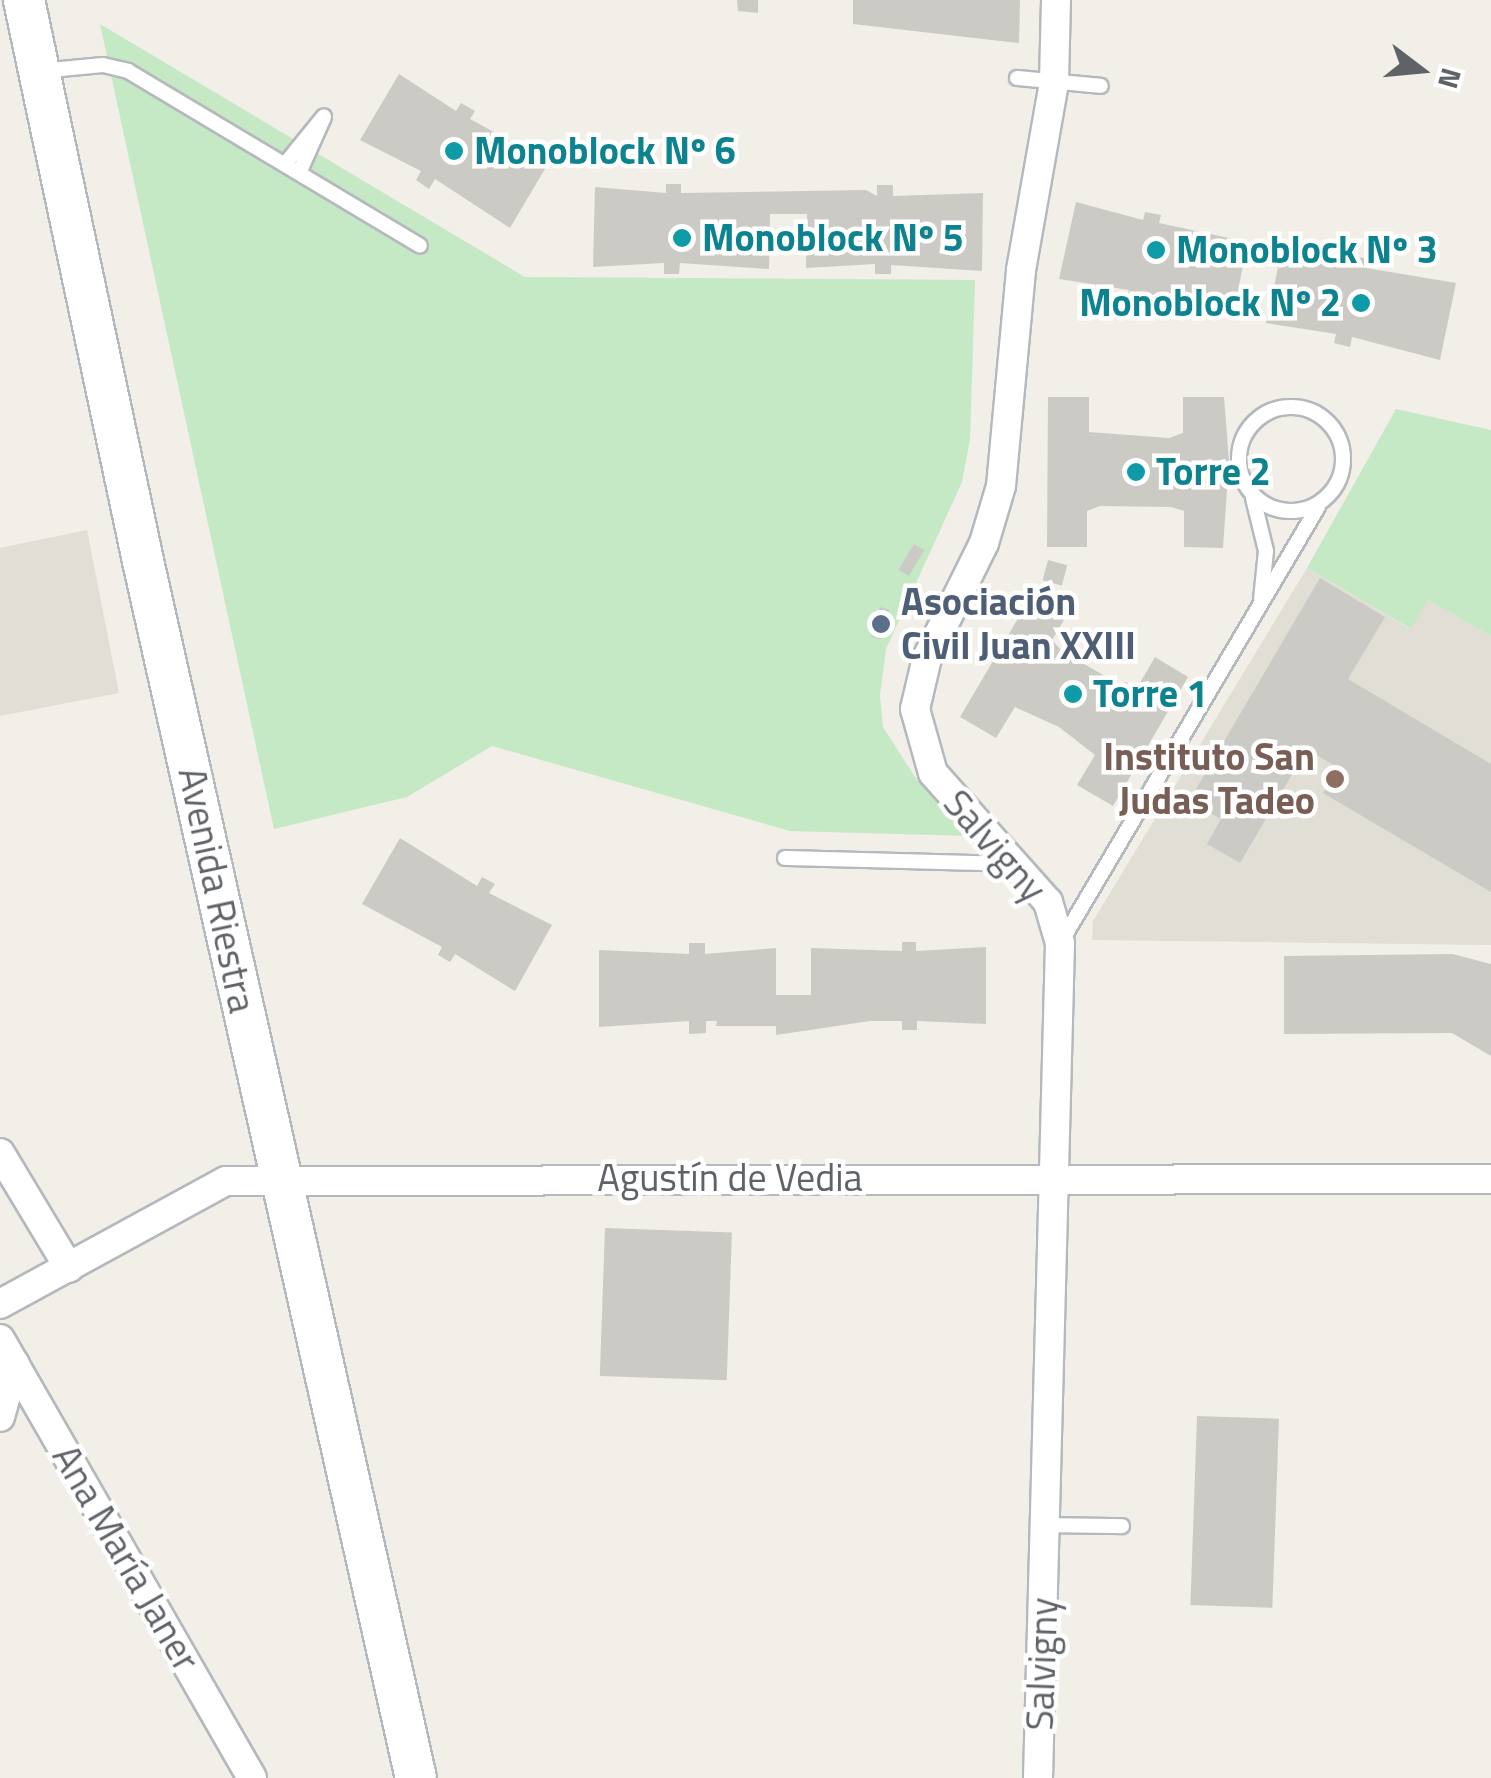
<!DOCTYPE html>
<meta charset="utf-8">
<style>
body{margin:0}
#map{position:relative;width:1491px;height:1778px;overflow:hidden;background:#f1efe8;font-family:"Titillium Web",sans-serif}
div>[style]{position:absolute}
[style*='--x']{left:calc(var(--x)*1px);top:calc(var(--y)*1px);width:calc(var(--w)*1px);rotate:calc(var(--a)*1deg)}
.education>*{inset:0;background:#e1ded6}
.green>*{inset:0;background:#c5e8c5}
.building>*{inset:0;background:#cccac5;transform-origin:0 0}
.roads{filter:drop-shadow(2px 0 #b5b8bc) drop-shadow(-2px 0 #b5b8bc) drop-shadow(0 2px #b5b8bc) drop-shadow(0 -2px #b5b8bc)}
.service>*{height:14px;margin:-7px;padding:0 7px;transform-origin:7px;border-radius:7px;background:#fff}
.service>.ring{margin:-7px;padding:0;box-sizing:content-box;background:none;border:14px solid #fff;border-radius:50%}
.minor>*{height:28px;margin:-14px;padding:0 14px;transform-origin:14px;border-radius:14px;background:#fff}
.secondary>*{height:40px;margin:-20px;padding:0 20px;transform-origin:20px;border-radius:20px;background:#fff}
.dots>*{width:28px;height:28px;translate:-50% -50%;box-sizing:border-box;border:5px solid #fff;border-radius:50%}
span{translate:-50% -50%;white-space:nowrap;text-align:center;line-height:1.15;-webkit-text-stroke:9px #fff;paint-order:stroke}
.culture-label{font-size:38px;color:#0d838f;font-weight:700}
.left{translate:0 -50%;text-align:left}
.right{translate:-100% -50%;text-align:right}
.service-label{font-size:38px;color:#4e5e75;font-weight:700}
.education-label{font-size:38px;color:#785e54;font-weight:700}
.street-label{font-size:38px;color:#5f6368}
.north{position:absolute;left:1371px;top:20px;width:100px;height:100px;-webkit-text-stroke:8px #fff;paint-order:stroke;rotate:106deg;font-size:28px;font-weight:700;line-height:40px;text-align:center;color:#5f6368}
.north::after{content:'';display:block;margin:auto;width:35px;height:45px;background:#5f6368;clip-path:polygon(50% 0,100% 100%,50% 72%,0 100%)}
</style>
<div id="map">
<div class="education">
<div style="clip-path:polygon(87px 530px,119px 693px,0 716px,0 548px)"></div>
<div style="clip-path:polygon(1307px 568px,1410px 629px,1428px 600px,1491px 636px,1491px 945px,1092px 940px,1093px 921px)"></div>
</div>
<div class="green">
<div style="clip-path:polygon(100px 24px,525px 277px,975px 280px,970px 439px,962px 482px,886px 649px,880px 695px,883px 727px,917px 780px,972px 836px,790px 831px,492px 746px,407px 797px,274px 829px)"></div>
<div style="clip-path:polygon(1396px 409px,1491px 430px,1491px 636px,1428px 600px,1411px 629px,1307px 568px)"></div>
</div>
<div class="building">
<div style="clip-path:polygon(737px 0,758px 0,758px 13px,738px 11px)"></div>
<div style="clip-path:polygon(853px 0,1020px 0,1019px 43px,853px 24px)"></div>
<div style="clip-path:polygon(399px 74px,456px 111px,461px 103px,475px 111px,470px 119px,549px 162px,510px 228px,435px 179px,429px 189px,416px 180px,421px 171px,360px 140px)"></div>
<div style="clip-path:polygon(666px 184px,681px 184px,681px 193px,866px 190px,877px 196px,877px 185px,893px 185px,893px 196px,983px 193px,982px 271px,891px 265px,891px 274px,875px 274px,875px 264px,806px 268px,807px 214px,770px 214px,769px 269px,680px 263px,679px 274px,664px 274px,664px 263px,593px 267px,595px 187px,666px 193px)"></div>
<div style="clip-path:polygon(1076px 202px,1143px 220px,1145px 212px,1161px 215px,1159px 223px,1351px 264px,1353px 256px,1368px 259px,1366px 268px,1456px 283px,1440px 360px,1352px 337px,1350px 347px,1334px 343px,1336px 334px,1266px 323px,1278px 268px,1244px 261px,1233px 316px,1145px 293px,1143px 303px,1126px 299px,1129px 290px,1059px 279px)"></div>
<div style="clip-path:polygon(1048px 397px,1089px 397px,1089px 432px,1169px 438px,1183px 433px,1183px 397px,1224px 397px,1229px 461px,1223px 548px,1184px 547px,1184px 511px,1171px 507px,1100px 506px,1087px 511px,1087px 547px,1047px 547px)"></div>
<div style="left:914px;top:544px;width:12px;height:30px;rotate:31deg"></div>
<div style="left:1048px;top:560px;width:20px;height:21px;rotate:15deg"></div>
<div style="clip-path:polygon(1320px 578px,1385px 617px,1348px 679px,1491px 764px,1491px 892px,1323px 793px,1338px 768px,1307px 749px,1240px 863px,1207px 844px,1221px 819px,1189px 801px)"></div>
<div style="clip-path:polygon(1036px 588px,1071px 608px,1052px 640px,1062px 651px,1122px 686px,1125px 682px,1137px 688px,1155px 657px,1188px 677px,1113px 806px,1077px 785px,1095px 755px,1059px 727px,1015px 707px,996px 738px,960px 717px)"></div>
<div style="left:880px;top:607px;width:10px;height:31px;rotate:17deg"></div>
<div style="clip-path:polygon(400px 838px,477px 886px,482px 877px,495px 884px,489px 893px,552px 925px,515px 991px,455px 954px,450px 962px,438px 955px,442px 947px,362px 904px)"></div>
<div style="clip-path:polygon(902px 942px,916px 942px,916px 951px,986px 947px,986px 1024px,917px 1021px,917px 1030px,902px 1030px,902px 1021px,870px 1021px,776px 1035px,776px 1026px,716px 1026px,717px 1021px,706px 1021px,706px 1033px,689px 1034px,689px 1021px,599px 1027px,599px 950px,689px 954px,689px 943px,705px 943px,705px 954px,776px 948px,776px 995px,811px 995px,811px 948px,902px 951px)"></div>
<div style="clip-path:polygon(1453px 954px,1491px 964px,1491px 1056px,1452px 1033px,1284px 1034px,1284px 956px)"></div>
<div style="left:605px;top:1228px;width:127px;height:148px;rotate:2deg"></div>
<div style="left:1197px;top:1416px;width:82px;height:189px;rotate:2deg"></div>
</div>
<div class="roads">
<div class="service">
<div style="--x:40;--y:71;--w:63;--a:-5.4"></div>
<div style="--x:103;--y:65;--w:26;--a:13"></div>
<div style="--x:128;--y:71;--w:340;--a:30.9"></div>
<div style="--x:1017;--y:78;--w:84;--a:5.4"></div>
<div style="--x:286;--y:163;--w:60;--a:-51"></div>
<div style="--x:300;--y:171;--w:59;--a:-66"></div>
<div class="ring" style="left:1239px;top:407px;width:90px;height:90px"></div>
<div style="--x:1253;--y:498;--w:55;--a:76.2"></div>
<div style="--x:1266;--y:551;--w:48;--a:95.9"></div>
<div style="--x:785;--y:858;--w:227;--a:1.5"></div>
<div style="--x:1061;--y:942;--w:505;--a:-59.43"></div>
<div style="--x:1048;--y:1525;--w:74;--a:0.8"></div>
</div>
<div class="minor">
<div style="--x:0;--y:1153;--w:134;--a:59"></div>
<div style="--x:0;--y:1304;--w:257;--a:-28.6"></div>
<div style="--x:226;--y:1181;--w:1265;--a:-0.09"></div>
<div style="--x:0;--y:1339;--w:506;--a:60.14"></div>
<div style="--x:0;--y:1417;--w:55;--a:-74.2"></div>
<div style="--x:1038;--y:1778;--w:835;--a:-88.49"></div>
<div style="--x:1060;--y:943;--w:43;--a:-106.3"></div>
<div style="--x:1048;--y:902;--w:173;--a:-131.7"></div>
<div style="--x:933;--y:773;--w:66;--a:-105.7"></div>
<div style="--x:915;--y:709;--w:52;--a:-76.8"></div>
<div style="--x:927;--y:658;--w:128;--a:-63.6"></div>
<div style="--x:984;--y:543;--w:59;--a:-73.4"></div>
<div style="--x:1001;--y:486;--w:217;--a:-84.7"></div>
<div style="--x:1021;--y:270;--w:191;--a:-80"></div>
<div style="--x:1054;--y:82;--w:82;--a:-88.6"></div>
</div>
<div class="secondary">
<div style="--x:24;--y:0;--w:573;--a:78.02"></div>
<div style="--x:143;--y:561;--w:1247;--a:77.36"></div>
</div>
</div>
<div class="dots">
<div style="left:454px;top:151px;background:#0f9aa8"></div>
<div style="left:682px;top:238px;background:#0f9aa8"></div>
<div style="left:1156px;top:250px;background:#0f9aa8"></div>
<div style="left:1361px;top:303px;background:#0f9aa8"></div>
<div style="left:1136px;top:472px;background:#0f9aa8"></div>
<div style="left:881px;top:624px;background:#5c6f8a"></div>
<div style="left:1073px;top:694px;background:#0f9aa8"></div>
<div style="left:1335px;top:779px;background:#8d6e63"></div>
</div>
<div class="culture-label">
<span class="left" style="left:474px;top:151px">Monoblock Nº 6</span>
<span class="left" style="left:702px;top:238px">Monoblock Nº 5</span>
<span class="left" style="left:1176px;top:250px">Monoblock Nº 3</span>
<span class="right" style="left:1341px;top:303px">Monoblock Nº 2</span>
<span class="left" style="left:1156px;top:472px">Torre 2</span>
<span class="left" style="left:1093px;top:694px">Torre 1</span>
</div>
<div class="service-label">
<span class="left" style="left:901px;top:624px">Asociación<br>Civil Juan XXIII</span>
</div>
<div class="education-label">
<span class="right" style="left:1315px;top:779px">Instituto San<br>Judas Tadeo</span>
</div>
<div class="street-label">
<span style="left:995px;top:846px;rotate:49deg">Salvigny</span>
<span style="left:217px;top:890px;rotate:78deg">Avenida Riestra</span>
<span style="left:730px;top:1178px">Agustín de Vedia</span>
<span style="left:126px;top:1558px;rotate:60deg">Ana María Janer</span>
<span style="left:1042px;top:1664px;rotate:-88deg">Salvigny</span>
</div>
<div class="north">N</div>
</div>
